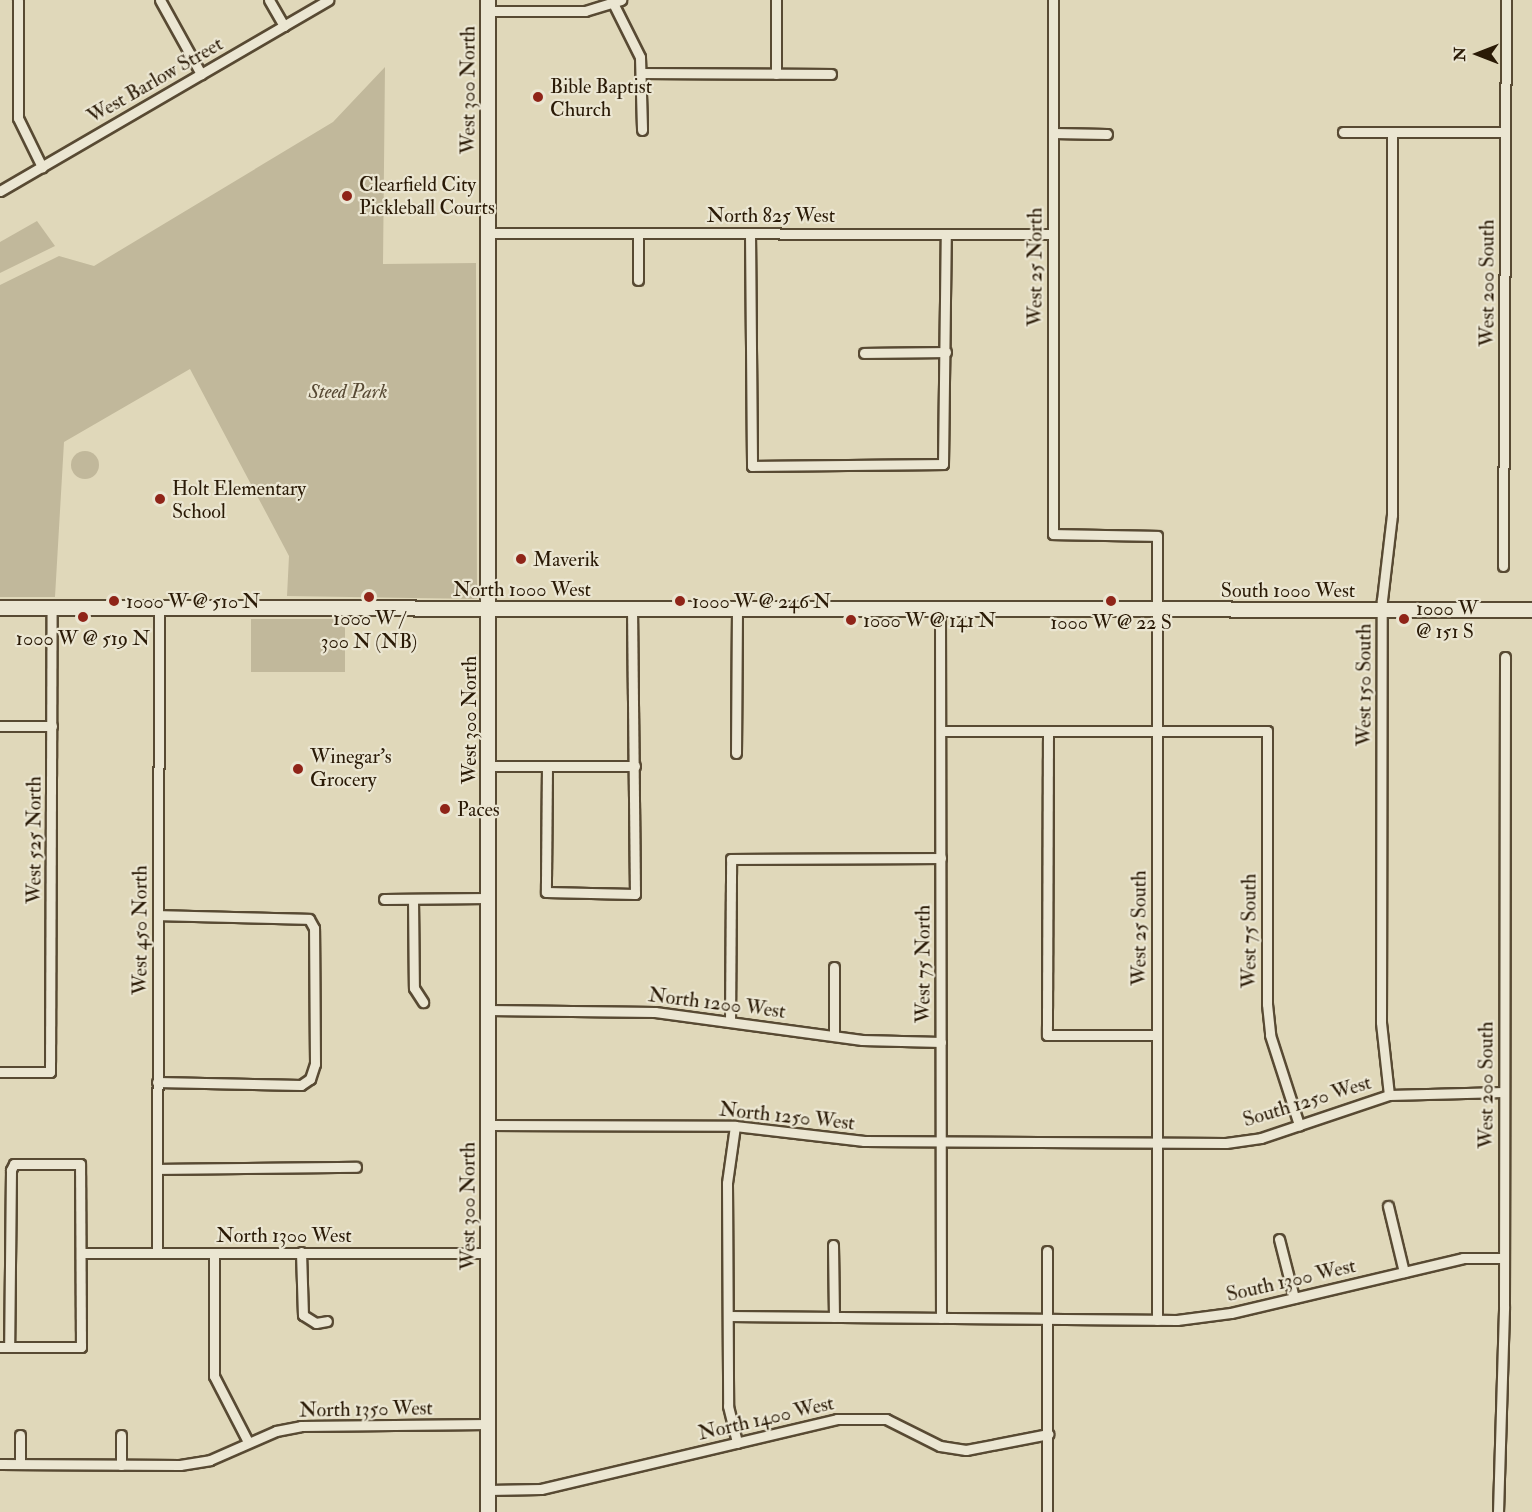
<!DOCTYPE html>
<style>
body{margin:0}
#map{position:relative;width:1532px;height:1512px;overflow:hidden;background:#e0d8ba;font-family:"IM FELL Double Pica",serif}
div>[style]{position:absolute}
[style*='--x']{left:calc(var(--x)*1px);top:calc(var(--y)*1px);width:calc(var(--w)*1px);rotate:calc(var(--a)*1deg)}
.green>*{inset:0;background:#c1b89b;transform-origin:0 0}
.round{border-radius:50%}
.roads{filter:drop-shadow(2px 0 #584a33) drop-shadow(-2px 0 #584a33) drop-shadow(0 2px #584a33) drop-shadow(0 -2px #584a33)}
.street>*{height:9px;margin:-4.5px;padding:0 4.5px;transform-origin:4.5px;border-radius:4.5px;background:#ebe6d2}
.secondary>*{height:14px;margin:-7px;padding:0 7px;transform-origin:7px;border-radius:7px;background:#ebe6d2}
.dots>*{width:16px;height:16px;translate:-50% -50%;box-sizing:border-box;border:3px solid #ebe6d2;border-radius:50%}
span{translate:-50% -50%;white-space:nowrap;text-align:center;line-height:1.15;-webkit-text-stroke:4.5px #ebe6d2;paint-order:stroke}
.street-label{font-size:20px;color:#2a1a06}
.poi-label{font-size:20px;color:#2a1a06}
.left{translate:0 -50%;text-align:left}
.park-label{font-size:20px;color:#574933;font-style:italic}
.north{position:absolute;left:1448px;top:24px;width:60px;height:60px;-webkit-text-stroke:4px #ebe6d2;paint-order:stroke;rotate:270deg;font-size:16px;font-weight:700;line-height:24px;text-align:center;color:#2a1a06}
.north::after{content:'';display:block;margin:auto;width:21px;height:27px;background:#2a1a06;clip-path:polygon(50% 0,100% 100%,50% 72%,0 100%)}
</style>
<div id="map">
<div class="green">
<div style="clip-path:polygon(385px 67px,383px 264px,476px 263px,477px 599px,287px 596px,289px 556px,190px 369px,64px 442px,55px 597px,0 597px,0 285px,59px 256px,94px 266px,333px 122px)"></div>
<div style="clip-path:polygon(37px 221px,55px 246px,0 273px,0 242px)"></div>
<div class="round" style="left:71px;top:451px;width:28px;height:28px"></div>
<div style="left:251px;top:619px;width:94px;height:53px"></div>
</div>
<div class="roads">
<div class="street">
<div style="--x:18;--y:0;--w:118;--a:90"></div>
<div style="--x:18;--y:118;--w:55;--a:63.9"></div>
<div style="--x:160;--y:0;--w:85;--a:61"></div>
<div style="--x:269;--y:0;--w:30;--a:60"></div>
<div style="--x:776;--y:0;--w:74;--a:90"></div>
<div style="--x:1053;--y:0;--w:534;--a:90"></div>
<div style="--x:1053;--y:534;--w:104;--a:1.1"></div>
<div style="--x:1157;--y:536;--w:784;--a:90"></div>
<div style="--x:614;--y:5;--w:58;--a:63.4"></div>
<div style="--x:640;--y:57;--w:73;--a:88.4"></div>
<div style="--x:488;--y:11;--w:97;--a:0"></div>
<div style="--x:585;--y:11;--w:38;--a:-17"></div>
<div style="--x:642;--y:73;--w:189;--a:0.3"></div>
<div style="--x:1343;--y:132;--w:162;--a:0"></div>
<div style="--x:1053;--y:133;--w:54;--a:1.1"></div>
<div style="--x:0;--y:191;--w:380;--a:-30.2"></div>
<div style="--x:488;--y:233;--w:565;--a:0.1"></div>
<div style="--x:638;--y:233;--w:47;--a:90"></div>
<div style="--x:750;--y:233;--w:233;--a:89.5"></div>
<div style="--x:752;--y:466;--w:191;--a:-0.6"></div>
<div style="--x:943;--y:464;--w:230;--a:-89.3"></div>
<div style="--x:864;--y:353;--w:82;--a:-0.7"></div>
<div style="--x:1503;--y:566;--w:566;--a:-89.7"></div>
<div style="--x:940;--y:610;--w:708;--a:89.92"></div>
<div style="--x:0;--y:726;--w:52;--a:0"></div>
<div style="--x:941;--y:731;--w:326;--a:0"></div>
<div style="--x:1267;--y:731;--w:273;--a:90"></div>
<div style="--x:1267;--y:1004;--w:31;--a:84"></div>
<div style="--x:1270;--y:1035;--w:95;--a:72.1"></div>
<div style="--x:1048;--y:731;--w:304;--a:90.2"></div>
<div style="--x:1047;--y:1035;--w:110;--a:0"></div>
<div style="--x:736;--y:753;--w:144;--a:-89.6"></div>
<div style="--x:488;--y:766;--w:147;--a:0"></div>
<div style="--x:547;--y:766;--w:126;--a:90.5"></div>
<div style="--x:546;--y:892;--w:89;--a:1.3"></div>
<div style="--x:635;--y:894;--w:285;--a:-90.6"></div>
<div style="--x:384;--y:899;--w:104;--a:-0.6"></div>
<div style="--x:413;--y:899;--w:89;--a:89.4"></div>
<div style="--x:414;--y:988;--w:17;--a:57"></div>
<div style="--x:488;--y:1010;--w:167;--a:0.7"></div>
<div style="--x:655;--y:1012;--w:209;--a:7.7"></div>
<div style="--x:862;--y:1040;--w:79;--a:1.5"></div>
<div style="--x:730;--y:1022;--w:163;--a:-89.6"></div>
<div style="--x:731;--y:859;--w:210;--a:-0.3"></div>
<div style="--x:834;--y:1036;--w:69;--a:-90"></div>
<div style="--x:0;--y:1072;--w:50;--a:0"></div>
<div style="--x:50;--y:1072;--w:464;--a:-89.8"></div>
<div style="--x:157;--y:1082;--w:144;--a:1.2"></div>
<div style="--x:301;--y:1085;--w:11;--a:-34"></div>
<div style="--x:310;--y:1079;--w:16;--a:-72"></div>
<div style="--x:315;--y:1064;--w:136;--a:-90.4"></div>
<div style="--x:314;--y:928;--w:10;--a:-119"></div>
<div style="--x:309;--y:919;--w:151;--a:-178.5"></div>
<div style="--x:1389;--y:1095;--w:73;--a:-96.3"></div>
<div style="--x:1381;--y:1022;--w:422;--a:-89.9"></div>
<div style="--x:1382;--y:600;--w:86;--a:-83.3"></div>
<div style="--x:1392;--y:515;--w:383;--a:-90"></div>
<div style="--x:488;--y:1125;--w:247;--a:0.2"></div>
<div style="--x:735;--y:1126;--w:130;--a:6.6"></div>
<div style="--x:864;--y:1141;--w:362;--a:0.3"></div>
<div style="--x:1226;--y:1143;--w:35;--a:-8"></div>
<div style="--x:1261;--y:1138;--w:135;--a:-18.6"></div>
<div style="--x:1389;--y:1095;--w:115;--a:-1.5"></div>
<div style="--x:735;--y:1126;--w:58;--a:98"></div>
<div style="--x:727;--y:1183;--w:223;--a:89.7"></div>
<div style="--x:728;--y:1406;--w:38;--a:76"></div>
<div style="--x:157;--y:1169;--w:199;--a:-0.6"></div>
<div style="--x:1388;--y:1206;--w:68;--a:76.4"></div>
<div style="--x:1279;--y:1239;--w:61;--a:75.7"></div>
<div style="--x:833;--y:1245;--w:72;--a:89.2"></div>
<div style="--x:301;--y:1252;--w:63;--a:88.2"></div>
<div style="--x:303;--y:1315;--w:15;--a:32"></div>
<div style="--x:316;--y:1323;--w:11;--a:-10"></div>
<div style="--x:81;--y:1253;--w:407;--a:0"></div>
<div style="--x:157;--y:1253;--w:645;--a:-89.82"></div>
<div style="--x:214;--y:1253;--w:123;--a:90"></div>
<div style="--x:214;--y:1376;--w:74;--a:62.7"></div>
<div style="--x:728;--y:1316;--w:449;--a:0.5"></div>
<div style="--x:1177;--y:1320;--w:54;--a:-7.4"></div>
<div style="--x:1231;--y:1313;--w:238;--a:-13.3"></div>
<div style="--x:1463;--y:1258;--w:41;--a:0"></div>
<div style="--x:0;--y:1347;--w:81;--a:0"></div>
<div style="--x:81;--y:1347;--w:183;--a:-90.3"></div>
<div style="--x:80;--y:1164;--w:66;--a:180"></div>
<div style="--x:14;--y:1164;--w:7;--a:117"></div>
<div style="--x:11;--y:1170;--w:177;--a:90.6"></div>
<div style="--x:20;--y:1435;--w:29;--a:90"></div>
<div style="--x:121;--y:1435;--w:30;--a:90"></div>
<div style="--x:0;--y:1464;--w:180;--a:0.3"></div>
<div style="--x:180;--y:1465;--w:30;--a:-9"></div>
<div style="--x:210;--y:1460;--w:72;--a:-23.7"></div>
<div style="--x:276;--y:1431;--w:25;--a:-11"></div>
<div style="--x:301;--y:1426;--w:187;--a:-0.6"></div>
<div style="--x:488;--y:1490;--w:53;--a:-1.1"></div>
<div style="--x:541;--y:1489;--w:304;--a:-13.3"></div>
<div style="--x:837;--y:1419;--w:49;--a:0"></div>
<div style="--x:886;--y:1419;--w:60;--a:26.6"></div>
<div style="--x:940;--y:1446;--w:26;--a:9"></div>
<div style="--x:966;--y:1450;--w:84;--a:-11"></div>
<div style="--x:1047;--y:1512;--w:261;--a:-90"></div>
<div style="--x:1498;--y:1512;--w:206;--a:-88.3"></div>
<div style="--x:1504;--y:1306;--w:649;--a:-89.91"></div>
</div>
<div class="secondary">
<div style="--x:0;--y:608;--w:1532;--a:0.07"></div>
<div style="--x:488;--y:1512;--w:1512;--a:-90"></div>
</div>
</div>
<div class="dots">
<div style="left:538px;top:97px;background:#8f2418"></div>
<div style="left:347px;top:196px;background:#8f2418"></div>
<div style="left:160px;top:499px;background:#8f2418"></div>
<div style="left:521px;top:559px;background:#8f2418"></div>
<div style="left:369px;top:597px;background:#8f2418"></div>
<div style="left:114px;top:601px;background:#8f2418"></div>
<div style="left:680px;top:601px;background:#8f2418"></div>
<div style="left:1111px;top:601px;background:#8f2418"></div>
<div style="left:83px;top:617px;background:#8f2418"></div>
<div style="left:1404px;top:619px;background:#8f2418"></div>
<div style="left:851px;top:620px;background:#8f2418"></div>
<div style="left:298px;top:769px;background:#8f2418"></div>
<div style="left:445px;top:809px;background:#8f2418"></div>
</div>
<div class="street-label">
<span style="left:155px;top:80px;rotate:-30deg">West Barlow Street</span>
<span style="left:468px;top:90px;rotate:-90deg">West 300 North</span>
<span style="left:771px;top:215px">North 825 West</span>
<span style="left:1035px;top:267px;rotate:-90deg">West 25 North</span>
<span style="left:1487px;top:283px;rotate:-90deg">West 200 South</span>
<span style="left:522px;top:589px">North 1000 West</span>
<span style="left:1288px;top:590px">South 1000 West</span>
<span style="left:1364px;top:685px;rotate:-90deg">West 150 South</span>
<span style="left:469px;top:720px;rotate:-90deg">West 300 North</span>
<span style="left:34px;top:840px;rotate:-90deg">West 525 North</span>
<span style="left:1139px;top:928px;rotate:-90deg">West 25 South</span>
<span style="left:140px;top:930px;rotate:-90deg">West 450 North</span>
<span style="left:1249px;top:931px;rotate:-90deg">West 75 South</span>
<span style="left:923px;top:964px;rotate:-90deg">West 75 North</span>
<span style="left:717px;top:1003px;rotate:7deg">North 1200 West</span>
<span style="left:1486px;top:1085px;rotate:-90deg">West 200 South</span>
<span style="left:1307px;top:1101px;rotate:-17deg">South 1250 West</span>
<span style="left:787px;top:1116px;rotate:6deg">North 1250 West</span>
<span style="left:468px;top:1206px;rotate:-90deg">West 300 North</span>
<span style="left:284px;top:1235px">North 1300 West</span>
<span style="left:1291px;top:1280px;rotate:-13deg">South 1300 West</span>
<span style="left:366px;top:1409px;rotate:-1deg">North 1350 West</span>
<span style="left:766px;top:1418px;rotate:-13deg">North 1400 West</span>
</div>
<div class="poi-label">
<span class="left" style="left:550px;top:98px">Bible Baptist<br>Church</span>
<span class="left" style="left:359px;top:196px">Clearfield City<br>Pickleball Courts</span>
<span class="left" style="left:172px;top:500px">Holt Elementary<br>School</span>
<span class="left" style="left:533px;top:559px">Maverik</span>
<span class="left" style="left:126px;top:601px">1000 W @ 510 N</span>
<span class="left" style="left:692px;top:601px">1000 W @ 246 N</span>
<span class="left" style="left:1416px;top:620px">1000 W<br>@ 151 S</span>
<span style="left:369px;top:630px">1000 W /<br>300 N (NB)</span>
<span class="left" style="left:863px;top:620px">1000 W @ 141 N</span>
<span style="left:1111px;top:622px">1000 W @ 22 S</span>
<span style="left:83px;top:638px">1000 W @ 519 N</span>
<span class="left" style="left:310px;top:768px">Winegar's<br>Grocery</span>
<span class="left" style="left:457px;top:809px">Paces</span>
</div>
<div class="park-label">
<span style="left:348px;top:391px">Steed Park</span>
</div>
<div class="north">N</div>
</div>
